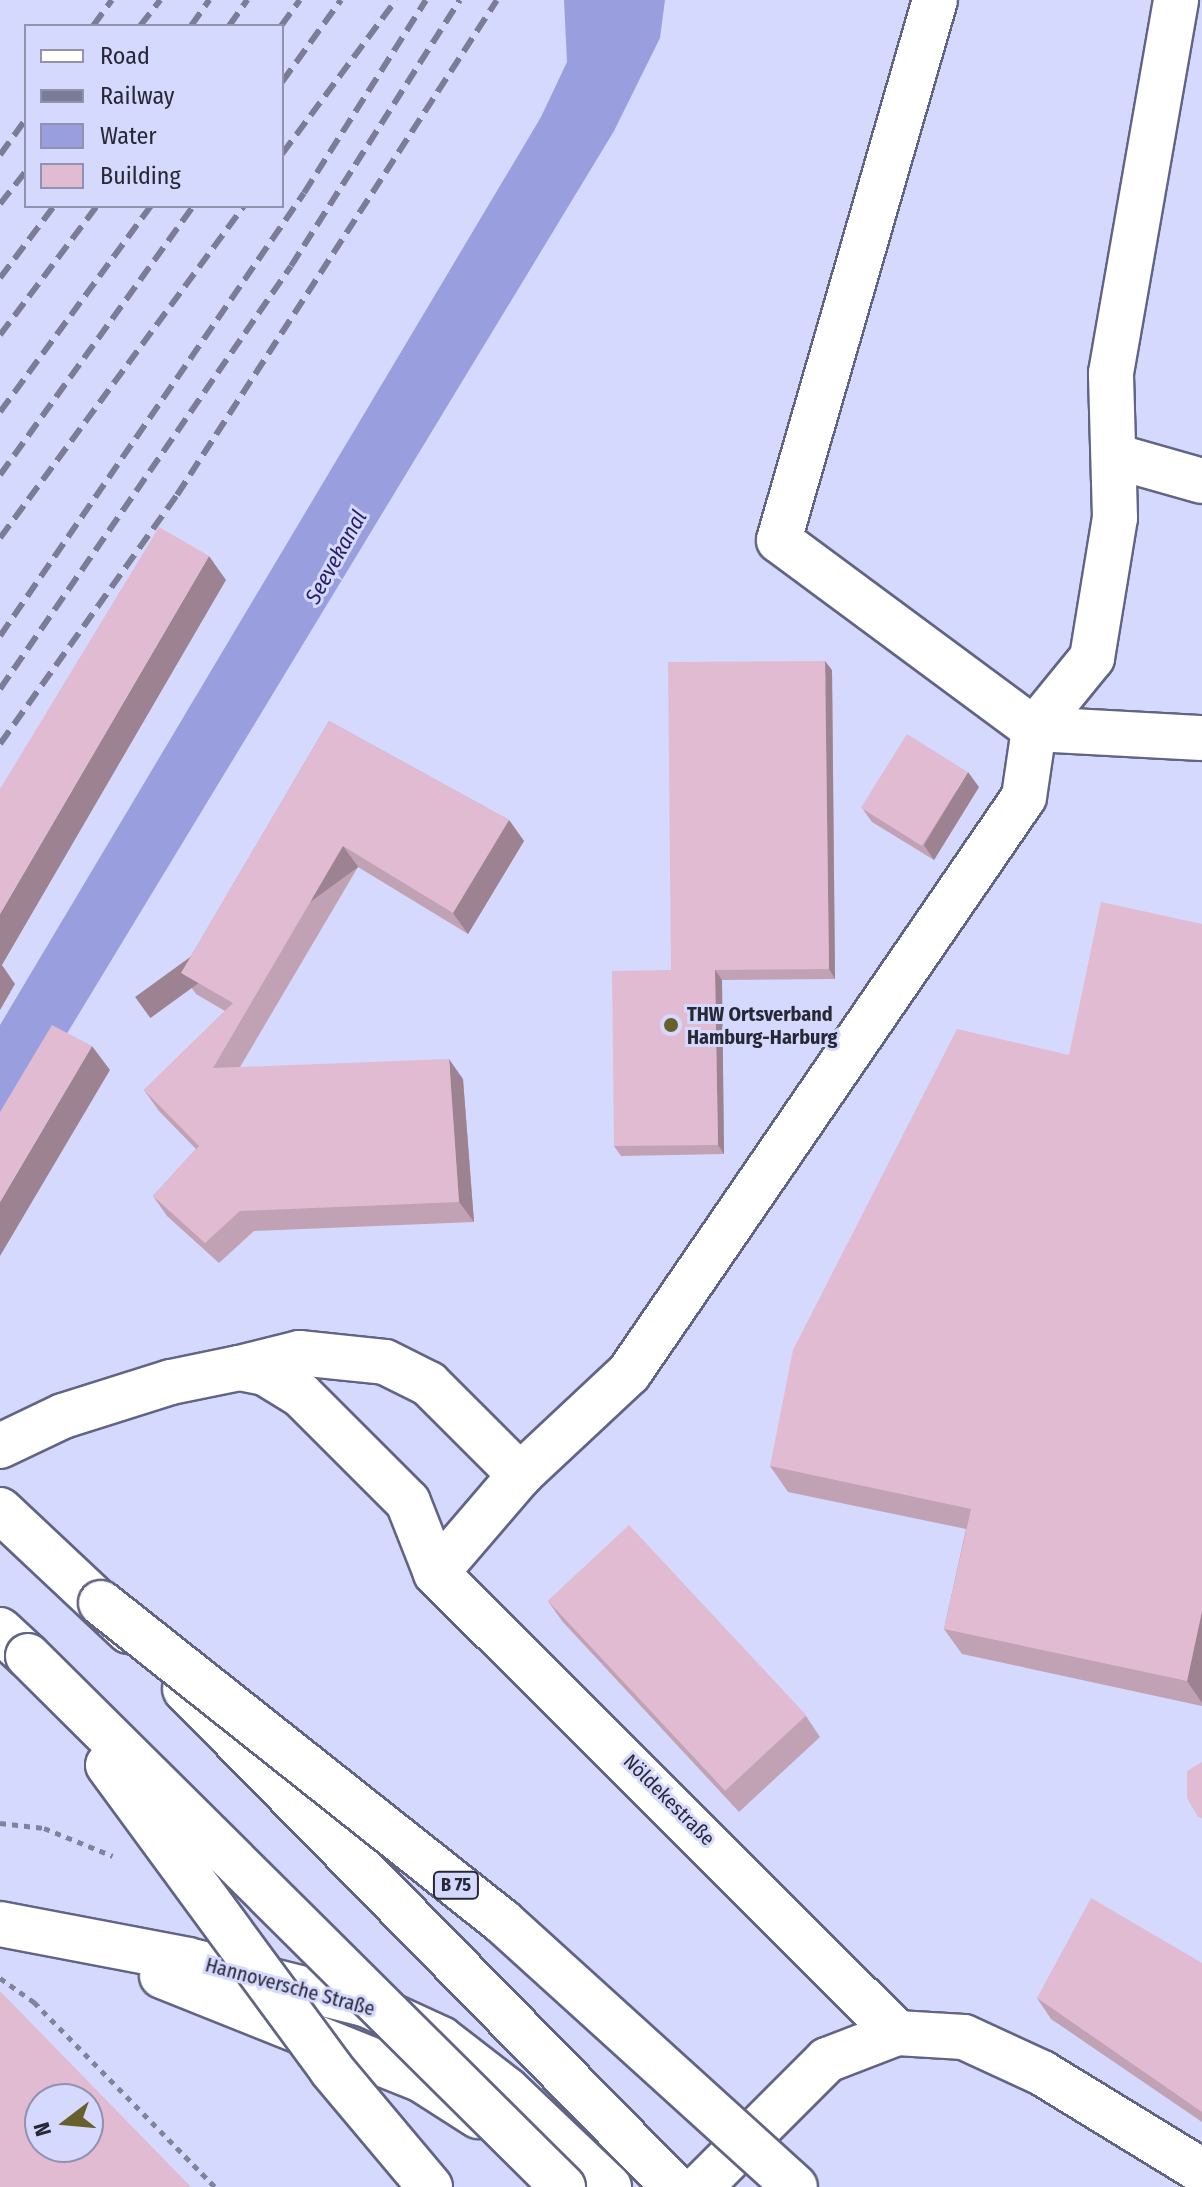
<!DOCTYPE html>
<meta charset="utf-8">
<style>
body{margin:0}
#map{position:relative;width:1202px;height:2187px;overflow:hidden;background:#d6d9fe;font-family:"Fira Sans Condensed",sans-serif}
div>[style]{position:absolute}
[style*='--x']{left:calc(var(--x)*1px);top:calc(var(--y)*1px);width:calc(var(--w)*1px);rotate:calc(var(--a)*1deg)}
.water>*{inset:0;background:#999edf}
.path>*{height:5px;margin-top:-2.5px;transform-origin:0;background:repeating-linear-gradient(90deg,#81839c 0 6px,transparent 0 12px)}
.roads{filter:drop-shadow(2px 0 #626484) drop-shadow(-2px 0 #626484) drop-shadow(0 2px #626484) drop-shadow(0 -2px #626484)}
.minor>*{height:44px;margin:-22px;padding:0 22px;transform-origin:22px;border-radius:22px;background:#fff}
.major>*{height:44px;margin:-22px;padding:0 22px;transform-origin:22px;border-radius:22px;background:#fff}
.highway>*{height:44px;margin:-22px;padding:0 22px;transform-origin:22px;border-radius:22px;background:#fff}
.rail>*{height:6px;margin-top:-3px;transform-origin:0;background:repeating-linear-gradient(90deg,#7b7d96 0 16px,transparent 0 24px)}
.bridges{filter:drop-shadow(2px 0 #626484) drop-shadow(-2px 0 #626484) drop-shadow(0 2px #626484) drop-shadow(0 -2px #626484)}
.highway-bridge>*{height:44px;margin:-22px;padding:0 22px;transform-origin:22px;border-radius:22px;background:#fff}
.wall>*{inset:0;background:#c1a1b4}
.shaded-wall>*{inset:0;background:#9d8392;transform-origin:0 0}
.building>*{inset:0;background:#e0bbd1;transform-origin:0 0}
.dots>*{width:22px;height:22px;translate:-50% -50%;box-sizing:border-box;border:4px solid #d6d9fe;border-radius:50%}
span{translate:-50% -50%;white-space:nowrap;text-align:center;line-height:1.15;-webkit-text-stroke:6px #d6d9fe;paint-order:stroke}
.shield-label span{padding:2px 6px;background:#d6d9fe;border:2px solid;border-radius:6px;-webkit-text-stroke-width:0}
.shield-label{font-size:18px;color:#272835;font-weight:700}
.poi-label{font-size:20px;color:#272835;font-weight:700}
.left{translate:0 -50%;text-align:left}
.street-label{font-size:20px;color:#272835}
.water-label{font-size:22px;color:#261d68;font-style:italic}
.legend{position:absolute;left:24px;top:24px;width:260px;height:184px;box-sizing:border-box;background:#d6d9fe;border:2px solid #9092ae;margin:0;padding:10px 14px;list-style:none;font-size:24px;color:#272835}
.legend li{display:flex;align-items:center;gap:16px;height:40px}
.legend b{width:40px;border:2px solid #9092ae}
.north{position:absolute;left:24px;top:2083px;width:80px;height:80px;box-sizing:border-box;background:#d6d9fe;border:2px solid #9092ae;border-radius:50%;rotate:254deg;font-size:22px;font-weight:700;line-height:32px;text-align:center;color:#272835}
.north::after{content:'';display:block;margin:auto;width:28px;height:36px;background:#67602c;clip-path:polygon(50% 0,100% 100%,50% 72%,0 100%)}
</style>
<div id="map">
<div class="water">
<div style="clip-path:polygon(564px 0,665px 0,660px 38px,614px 131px,0 1144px,0 1025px,541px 117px,567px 62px)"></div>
</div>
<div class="path">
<div style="--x:0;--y:1823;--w:44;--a:6.5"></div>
<div style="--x:44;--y:1828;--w:74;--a:22.1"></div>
<div style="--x:0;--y:1978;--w:42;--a:35.2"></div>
<div style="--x:34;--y:2002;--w:259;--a:45.6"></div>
</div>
<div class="roads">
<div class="minor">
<div style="--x:1114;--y:456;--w:91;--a:15.9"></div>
<div style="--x:1034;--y:729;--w:92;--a:-50.8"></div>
<div style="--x:1092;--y:658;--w:142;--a:-80.7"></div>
<div style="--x:1115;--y:518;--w:145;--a:-91.6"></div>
<div style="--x:1111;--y:373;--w:379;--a:-80.1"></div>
<div style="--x:1034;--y:729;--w:168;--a:3.1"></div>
<div style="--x:239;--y:1368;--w:62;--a:-14"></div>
<div style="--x:299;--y:1353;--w:86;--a:6"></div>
<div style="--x:385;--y:1362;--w:49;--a:26.6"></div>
<div style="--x:429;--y:1384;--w:129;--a:45"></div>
<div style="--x:0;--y:1446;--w:70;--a:-25.5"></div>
<div style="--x:63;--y:1416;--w:113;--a:-17.5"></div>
<div style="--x:171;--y:1382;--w:69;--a:-11.6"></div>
<div style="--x:239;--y:1368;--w:26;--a:11"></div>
<div style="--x:265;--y:1373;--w:42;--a:31.4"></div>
<div style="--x:301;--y:1395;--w:151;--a:45"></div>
<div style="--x:408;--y:1502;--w:76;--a:68.5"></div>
<div style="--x:436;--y:1573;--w:651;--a:44.94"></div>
<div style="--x:897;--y:2033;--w:67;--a:3.4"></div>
<div style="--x:964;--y:2037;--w:86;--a:24.8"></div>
<div style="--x:1042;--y:2073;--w:188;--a:31.5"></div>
<div style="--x:436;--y:1573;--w:129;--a:-49.4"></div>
<div style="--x:520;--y:1475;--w:149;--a:-43.1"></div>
<div style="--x:629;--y:1373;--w:698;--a:-55.56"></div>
<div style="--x:1024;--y:797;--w:69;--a:-81.6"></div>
<div style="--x:1034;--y:729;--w:317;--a:-143.5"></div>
<div style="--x:779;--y:540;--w:562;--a:-73.89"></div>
<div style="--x:700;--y:2187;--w:180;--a:-45"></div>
<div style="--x:827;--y:2060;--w:75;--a:-21.1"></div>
</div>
<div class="major">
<div style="--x:0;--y:1924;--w:191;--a:10.8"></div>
<div style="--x:188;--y:1960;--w:182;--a:14"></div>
<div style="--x:365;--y:2004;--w:84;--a:24.7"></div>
<div style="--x:441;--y:2039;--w:83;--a:37.7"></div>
<div style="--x:507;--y:2090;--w:141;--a:43.6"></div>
<div style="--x:162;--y:1976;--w:280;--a:21.8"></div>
<div style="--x:422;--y:2080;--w:67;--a:32.7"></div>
</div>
<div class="highway">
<div style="--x:0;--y:1510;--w:177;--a:43.2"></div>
<div style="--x:0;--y:1630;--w:38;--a:43"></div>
<div style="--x:185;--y:1689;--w:698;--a:45.52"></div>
</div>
</div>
<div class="rail">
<div style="--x:93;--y:26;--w:32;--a:-54"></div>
<div style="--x:140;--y:26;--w:33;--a:-52"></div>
<div style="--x:191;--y:26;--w:32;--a:-55"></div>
<div style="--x:229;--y:26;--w:32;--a:-55"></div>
<div style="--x:281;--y:26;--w:32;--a:-54"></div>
<div style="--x:282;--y:82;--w:101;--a:-54.3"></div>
<div style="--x:282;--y:154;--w:192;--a:-53.5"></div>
<div style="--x:0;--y:155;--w:44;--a:-54.2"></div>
<div style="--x:0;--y:204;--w:42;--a:-51.8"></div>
<div style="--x:0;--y:278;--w:90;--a:-53.1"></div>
<div style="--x:0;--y:335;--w:161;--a:-53.1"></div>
<div style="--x:0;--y:412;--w:255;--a:-53.8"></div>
<div style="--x:0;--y:475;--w:331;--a:-54.3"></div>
<div style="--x:0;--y:538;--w:412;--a:-53.7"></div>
<div style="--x:0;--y:636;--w:537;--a:-55.54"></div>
<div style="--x:304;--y:193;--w:228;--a:-57.7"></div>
<div style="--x:0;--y:689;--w:513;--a:-55.47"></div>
<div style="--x:291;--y:266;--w:315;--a:-57.6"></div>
<div style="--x:0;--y:744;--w:305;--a:-54.6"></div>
<div style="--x:177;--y:495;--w:589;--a:-57.12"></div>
</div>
<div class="bridges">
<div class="highway-bridge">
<div style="--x:101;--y:1603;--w:513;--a:38.43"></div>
<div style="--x:503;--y:1922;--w:394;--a:42.2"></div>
<div style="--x:28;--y:1656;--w:754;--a:44.79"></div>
<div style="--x:108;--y:1765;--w:377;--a:53.7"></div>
<div style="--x:331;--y:2069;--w:154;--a:50"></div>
</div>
</div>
<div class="wall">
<div style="clip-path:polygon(832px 670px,835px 979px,722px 980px,724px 1154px,621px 1156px,614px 1146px)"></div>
<div style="clip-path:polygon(329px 721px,509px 820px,524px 841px,468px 934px,358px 867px,240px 1067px,463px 1079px,474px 1222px,254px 1231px,219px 1263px,167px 1216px,153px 1196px,196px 1149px,159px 1111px,144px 1090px,225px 1011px,196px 994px,181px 973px)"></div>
<div style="clip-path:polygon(979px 787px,934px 860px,872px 822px,862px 808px)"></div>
<div style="clip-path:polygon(1202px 924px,1202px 1706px,962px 1654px,944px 1629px,966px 1529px,788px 1492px,770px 1466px,1069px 1055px)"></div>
<div style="clip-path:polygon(548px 1601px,806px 1716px,820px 1737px,739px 1812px,562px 1621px)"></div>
<div style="clip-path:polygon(1202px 1963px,1202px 2122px,1051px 2019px,1037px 1998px)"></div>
</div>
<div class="shaded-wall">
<div style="clip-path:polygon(209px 556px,226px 580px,2px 965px,15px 984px,0 1010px,0 914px)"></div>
<div style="clip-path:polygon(825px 661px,832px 670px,835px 979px,829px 969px)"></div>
<div style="clip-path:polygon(968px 772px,979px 787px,934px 860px,924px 845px)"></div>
<div style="clip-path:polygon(509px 820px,524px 841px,468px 934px,453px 913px)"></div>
<div style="left:343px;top:846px;width:26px;height:257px;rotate:54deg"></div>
<div style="clip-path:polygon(715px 970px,722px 980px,724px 1154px,718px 1145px)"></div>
<div style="clip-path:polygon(92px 1046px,110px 1070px,0 1256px,0 1202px)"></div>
<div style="clip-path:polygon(449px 1059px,463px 1079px,474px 1222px,459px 1202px)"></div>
<div style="clip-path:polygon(1202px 1611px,1202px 1703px,1187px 1681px)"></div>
</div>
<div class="building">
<div style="clip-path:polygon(159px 527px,209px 556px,0 914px,0 789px)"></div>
<div style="clip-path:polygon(825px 661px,829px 969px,715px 970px,718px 1145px,614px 1146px,612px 971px,671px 970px,668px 662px)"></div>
<div style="clip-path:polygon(329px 721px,509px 820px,453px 913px,343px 846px,213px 1068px,449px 1059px,459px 1202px,240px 1211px,205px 1243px,153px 1196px,199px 1146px,144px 1090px,233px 1003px,181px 973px)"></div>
<div style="left:907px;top:734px;width:72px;height:87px;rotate:32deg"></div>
<div style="clip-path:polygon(1101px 902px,1202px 924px,1202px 1611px,1187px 1681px,944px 1629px,971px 1509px,770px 1466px,793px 1350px,957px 1029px,1069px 1055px)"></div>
<div style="clip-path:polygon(52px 1025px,92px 1046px,0 1202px,0 1112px)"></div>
<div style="left:629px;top:1525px;width:260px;height:111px;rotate:47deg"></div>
<div style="clip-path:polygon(1202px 1762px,1202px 1818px,1198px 1817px,1187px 1798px,1187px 1771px)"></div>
<div style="clip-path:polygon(1091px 1898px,1202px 1963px,1202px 2112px,1037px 1998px)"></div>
<div style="clip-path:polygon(evenodd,0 1991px,191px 2187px,0 2187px,0 1991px,40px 2099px,88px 2099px,88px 2147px,40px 2147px,40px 2099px)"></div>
</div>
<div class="dots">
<div style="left:671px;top:1025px;background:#67602c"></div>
</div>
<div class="shield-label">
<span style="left:456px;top:1885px">B 75</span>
</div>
<div class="poi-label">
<span class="left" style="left:687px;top:1026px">THW Ortsverband<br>Hamburg-Harburg</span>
</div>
<div class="street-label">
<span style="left:669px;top:1800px;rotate:45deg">Nöldekestraße</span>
<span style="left:290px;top:1987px;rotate:15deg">Hannoversche Straße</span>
</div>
<div class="water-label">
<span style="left:336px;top:557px;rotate:-61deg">Seevekanal</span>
</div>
<ul class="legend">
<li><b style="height:10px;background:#fff"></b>Road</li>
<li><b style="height:10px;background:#7b7d96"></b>Railway</li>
<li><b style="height:22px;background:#999edf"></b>Water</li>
<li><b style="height:22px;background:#e0bbd1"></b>Building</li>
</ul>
<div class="north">N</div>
</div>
